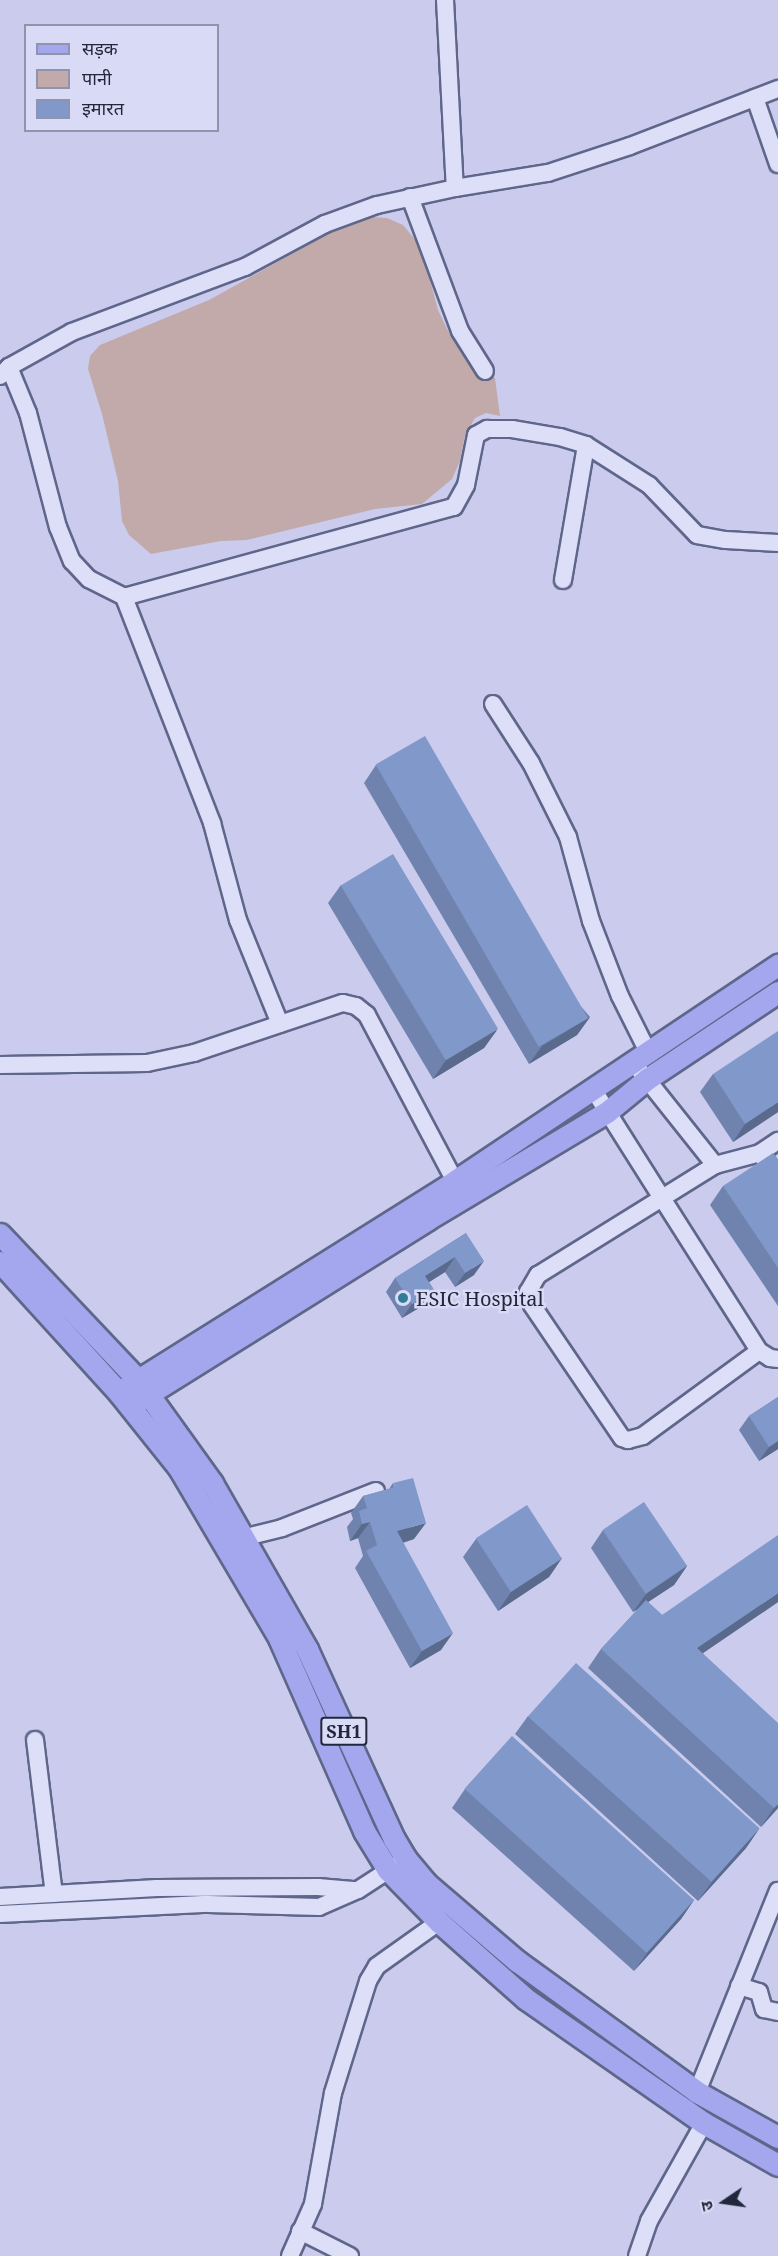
<!DOCTYPE html>
<meta charset="utf-8">
<style>
body{margin:0}
#map{position:relative;width:778px;height:2256px;overflow:hidden;background:#cacbed;font-family:"Noto Serif","Noto Sans Devanagari",serif}
div>[style]{position:absolute}
[style*='--x']{left:calc(var(--x)*1px);top:calc(var(--y)*1px);width:calc(var(--w)*1px);rotate:calc(var(--a)*1deg)}
.water>*{inset:0;background:#c2aaab}
.roads{filter:drop-shadow(2px 0 #5e678a) drop-shadow(-2px 0 #5e678a) drop-shadow(0 2px #5e678a) drop-shadow(0 -2px #5e678a)}
.minor>*{height:16px;margin:-8px;padding:0 8px;transform-origin:8px;border-radius:8px;background:#dddef8}
.major>*{height:21px;margin:-10.5px;padding:0 10.5px;transform-origin:10.5px;border-radius:10.5px;background:#a4a7ee}
.wall>*{inset:0;background:#6f83ae}
.shaded-wall>*{inset:0;background:#5a6a8d}
.building>*{inset:0;background:#8198ca;transform-origin:0 0}
.dots>*{width:16px;height:16px;translate:-50% -50%;box-sizing:border-box;border:3px solid #d9daf5;border-radius:50%}
span{translate:-50% -50%;white-space:nowrap;text-align:center;line-height:1.15;-webkit-text-stroke:5px #d9daf5;paint-order:stroke}
.shield-label span{padding:2px 4px;background:#d9daf5;border:2px solid;border-radius:4px;-webkit-text-stroke-width:0}
.shield-label{font-size:18px;color:#21283b;font-weight:700}
.poi-label{font-size:20px;color:#21283b}
.left{translate:0 -50%;text-align:left}
.legend{position:absolute;left:24px;top:24px;width:195px;height:108px;box-sizing:border-box;background:#d9daf5;border:2px solid #8f93ab;margin:0;padding:8px 10px;list-style:none;font-size:18px;color:#21283b}
.legend li{display:flex;align-items:center;gap:12px;height:30px}
.legend b{width:30px;border:2px solid #8f93ab}
.north{position:absolute;left:694px;top:2172px;width:60px;height:60px;-webkit-text-stroke:4px #d9daf5;paint-order:stroke;rotate:257deg;font-size:16px;font-weight:700;line-height:24px;text-align:center;color:#21283b}
.north::after{content:'';display:block;margin:auto;width:21px;height:27px;background:#21283b;clip-path:polygon(50% 0,100% 100%,50% 72%,0 100%)}
</style>
<div id="map">
<div class="water">
<div style="clip-path:polygon(370px 217px,387px 218px,403px 225px,417px 242px,424px 258px,438px 310px,447px 329px,481px 373px,495px 378px,500px 416px,486px 413px,475px 418px,465px 435px,460px 461px,452px 479px,422px 504px,375px 509px,247px 540px,221px 541px,151px 554px,129px 535px,122px 521px,118px 481px,102px 414px,88px 369px,90px 356px,100px 345px,209px 300px,355px 219px)"></div>
</div>
<div class="roads">
<div class="minor">
<div style="--x:445;--y:0;--w:188;--a:87"></div>
<div style="--x:755;--y:98;--w:70;--a:70.8"></div>
<div style="--x:410;--y:197;--w:143;--a:69.5"></div>
<div style="--x:460;--y:331;--w:47;--a:58"></div>
<div style="--x:9;--y:367;--w:50;--a:67.6"></div>
<div style="--x:28;--y:413;--w:118;--a:75.3"></div>
<div style="--x:58;--y:527;--w:37;--a:68"></div>
<div style="--x:72;--y:561;--w:25;--a:47"></div>
<div style="--x:89;--y:579;--w:39;--a:27"></div>
<div style="--x:124;--y:597;--w:243;--a:68.7"></div>
<div style="--x:212;--y:823;--w:100;--a:75"></div>
<div style="--x:238;--y:920;--w:112;--a:68"></div>
<div style="--x:0;--y:376;--w:13;--a:-45"></div>
<div style="--x:9;--y:367;--w:72;--a:-29.1"></div>
<div style="--x:72;--y:332;--w:185;--a:-20.6"></div>
<div style="--x:245;--y:267;--w:91;--a:-28.3"></div>
<div style="--x:325;--y:224;--w:55;--a:-20.1"></div>
<div style="--x:377;--y:205;--w:80;--a:-12.3"></div>
<div style="--x:455;--y:188;--w:94;--a:-9.2"></div>
<div style="--x:548;--y:173;--w:86;--a:-18.2"></div>
<div style="--x:630;--y:146;--w:159;--a:-21.1"></div>
<div style="--x:563;--y:580;--w:137;--a:-80.3"></div>
<div style="--x:124;--y:597;--w:342;--a:-15.3"></div>
<div style="--x:454;--y:507;--w:25;--a:-61"></div>
<div style="--x:466;--y:485;--w:51;--a:-78.7"></div>
<div style="--x:476;--y:435;--w:13;--a:-29"></div>
<div style="--x:487;--y:429;--w:25;--a:0"></div>
<div style="--x:512;--y:429;--w:49;--a:9.5"></div>
<div style="--x:560;--y:437;--w:27;--a:17"></div>
<div style="--x:586;--y:445;--w:75;--a:32.4"></div>
<div style="--x:649;--y:485;--w:69;--a:46.2"></div>
<div style="--x:697;--y:535;--w:29;--a:10"></div>
<div style="--x:726;--y:540;--w:52;--a:3.3"></div>
<div style="--x:493;--y:704;--w:70;--a:57.2"></div>
<div style="--x:531;--y:763;--w:83;--a:63.4"></div>
<div style="--x:568;--y:837;--w:87;--a:74.7"></div>
<div style="--x:591;--y:921;--w:80;--a:68.9"></div>
<div style="--x:620;--y:996;--w:63;--a:63.4"></div>
<div style="--x:633;--y:1062;--w:132;--a:51.5"></div>
<div style="--x:715;--y:1165;--w:47;--a:-14.9"></div>
<div style="--x:760;--y:1153;--w:32;--a:55"></div>
<div style="--x:0;--y:1065;--w:147;--a:-0.8"></div>
<div style="--x:147;--y:1063;--w:48;--a:-12"></div>
<div style="--x:194;--y:1053;--w:157;--a:-18.6"></div>
<div style="--x:343;--y:1003;--w:13;--a:13"></div>
<div style="--x:356;--y:1006;--w:14;--a:39"></div>
<div style="--x:367;--y:1015;--w:188;--a:62.1"></div>
<div style="--x:593;--y:1089;--w:129;--a:57.7"></div>
<div style="--x:662;--y:1198;--w:181;--a:57.6"></div>
<div style="--x:759;--y:1351;--w:144;--a:143.8"></div>
<div style="--x:643;--y:1436;--w:16;--a:165"></div>
<div style="--x:628;--y:1440;--w:6;--a:-162"></div>
<div style="--x:622;--y:1438;--w:161;--a:-124.1"></div>
<div style="--x:532;--y:1305;--w:14;--a:-107"></div>
<div style="--x:528;--y:1292;--w:20;--a:-60"></div>
<div style="--x:538;--y:1275;--w:146;--a:-31.8"></div>
<div style="--x:662;--y:1198;--w:62;--a:-31.9"></div>
<div style="--x:760;--y:1153;--w:22;--a:-34"></div>
<div style="--x:759;--y:1351;--w:13;--a:32"></div>
<div style="--x:770;--y:1358;--w:8;--a:7"></div>
<div style="--x:234;--y:1540;--w:49;--a:-14"></div>
<div style="--x:282;--y:1528;--w:101;--a:-21.5"></div>
<div style="--x:35;--y:1740;--w:155;--a:83"></div>
<div style="--x:0;--y:1897;--w:157;--a:-3.3"></div>
<div style="--x:157;--y:1888;--w:161;--a:-0.4"></div>
<div style="--x:318;--y:1887;--w:38;--a:5"></div>
<div style="--x:0;--y:1914;--w:208;--a:-2.8"></div>
<div style="--x:208;--y:1904;--w:111;--a:1.5"></div>
<div style="--x:319;--y:1907;--w:43;--a:-23.6"></div>
<div style="--x:358;--y:1890;--w:48;--a:-33"></div>
<div style="--x:739;--y:1986;--w:21;--a:17"></div>
<div style="--x:759;--y:1992;--w:18;--a:74"></div>
<div style="--x:764;--y:2009;--w:14;--a:12"></div>
<div style="--x:697;--y:2092;--w:217;--a:-68.1"></div>
<div style="--x:300;--y:2231;--w:56;--a:26.6"></div>
<div style="--x:290;--y:2256;--w:57;--a:-66.1"></div>
<div style="--x:313;--y:2204;--w:113;--a:-79.8"></div>
<div style="--x:333;--y:2093;--w:117;--a:-72.6"></div>
<div style="--x:368;--y:1981;--w:17;--a:-59"></div>
<div style="--x:377;--y:1966;--w:76;--a:-35.4"></div>
<div style="--x:637;--y:2256;--w:37;--a:-71"></div>
<div style="--x:649;--y:2221;--w:112;--a:-60.7"></div>
</div>
<div class="major">
<div style="--x:0;--y:1234;--w:201;--a:46.6"></div>
<div style="--x:138;--y:1380;--w:127;--a:54.3"></div>
<div style="--x:212;--y:1483;--w:191;--a:60.2"></div>
<div style="--x:307;--y:1649;--w:209;--a:65.4"></div>
<div style="--x:394;--y:1839;--w:23;--a:59"></div>
<div style="--x:406;--y:1859;--w:31;--a:50"></div>
<div style="--x:426;--y:1883;--w:120;--a:40.6"></div>
<div style="--x:517;--y:1961;--w:223;--a:36"></div>
<div style="--x:697;--y:2092;--w:93;--a:29.1"></div>
<div style="--x:0;--y:1262;--w:177;--a:47.7"></div>
<div style="--x:119;--y:1393;--w:96;--a:51.3"></div>
<div style="--x:179;--y:1468;--w:197;--a:59.5"></div>
<div style="--x:279;--y:1638;--w:211;--a:66.2"></div>
<div style="--x:364;--y:1831;--w:46;--a:58.4"></div>
<div style="--x:388;--y:1870;--w:73;--a:45.6"></div>
<div style="--x:439;--y:1922;--w:116;--a:41.5"></div>
<div style="--x:526;--y:1999;--w:217;--a:34.9"></div>
<div style="--x:704;--y:2123;--w:85;--a:29.6"></div>
<div style="--x:127;--y:1387;--w:387;--a:-32.1"></div>
<div style="--x:455;--y:1181;--w:389;--a:-33.8"></div>
<div style="--x:137;--y:1401;--w:343;--a:-32"></div>
<div style="--x:428;--y:1219;--w:209;--a:-30.9"></div>
<div style="--x:607;--y:1112;--w:52;--a:-39.5"></div>
<div style="--x:647;--y:1079;--w:157;--a:-33.6"></div>
</div>
</div>
<div class="wall">
<div style="clip-path:polygon(376px 765px,590px 1017px,577px 1035px,529px 1064px,364px 783px)"></div>
<div style="clip-path:polygon(341px 885px,497px 1030px,484px 1048px,433px 1079px,328px 903px)"></div>
<div style="clip-path:polygon(713px 1074px,778px 1112px,733px 1142px,700px 1092px)"></div>
<div style="clip-path:polygon(778px 1160px,778px 1306px,710px 1205px,723px 1186px)"></div>
<div style="clip-path:polygon(466px 1233px,474px 1275px,455px 1287px,445px 1272px,429px 1282px,434px 1290px,424px 1305px,402px 1318px,386px 1292px,395px 1278px)"></div>
<div style="clip-path:polygon(778px 1397px,778px 1449px,759px 1461px,739px 1430px,749px 1416px)"></div>
<div style="clip-path:polygon(393px 1483px,414px 1539px,403px 1543px,441px 1650px,410px 1668px,355px 1568px,363px 1556px,358px 1538px,350px 1541px,347px 1527px,353px 1519px,351px 1513px,363px 1496px,389px 1489px)"></div>
<div style="clip-path:polygon(603px 1530px,687px 1566px,674px 1585px,648px 1602px,662px 1615px,778px 1602px,703px 1653px,778px 1808px,761px 1827px,588px 1668px,601px 1649px,638px 1609px,633px 1612px,591px 1548px)"></div>
<div style="clip-path:polygon(476px 1539px,562px 1558px,549px 1577px,498px 1611px,463px 1557px)"></div>
<div style="clip-path:polygon(528px 1716px,759px 1829px,746px 1848px,698px 1901px,515px 1734px)"></div>
<div style="clip-path:polygon(465px 1789px,694px 1900px,681px 1919px,634px 1971px,452px 1808px)"></div>
</div>
<div class="shaded-wall">
<div style="clip-path:polygon(590px 1017px,577px 1035px,529px 1064px,542px 1046px)"></div>
<div style="clip-path:polygon(497px 1030px,484px 1048px,433px 1079px,446px 1060px)"></div>
<div style="clip-path:polygon(778px 1102px,778px 1112px,733px 1142px,745px 1124px)"></div>
<div style="clip-path:polygon(455px 1257px,445px 1272px,415px 1291px,425px 1276px)"></div>
<div style="clip-path:polygon(484px 1261px,474px 1275px,455px 1287px,465px 1273px)"></div>
<div style="clip-path:polygon(434px 1290px,424px 1305px,402px 1318px,412px 1304px)"></div>
<div style="clip-path:polygon(778px 1441px,778px 1449px,759px 1461px,769px 1447px)"></div>
<div style="clip-path:polygon(370px 1522px,358px 1538px,350px 1541px,362px 1524px)"></div>
<div style="clip-path:polygon(426px 1523px,414px 1539px,385px 1548px,397px 1531px)"></div>
<div style="clip-path:polygon(562px 1558px,549px 1577px,498px 1611px,511px 1592px)"></div>
<div style="clip-path:polygon(687px 1566px,674px 1585px,633px 1612px,646px 1594px)"></div>
<div style="clip-path:polygon(778px 1593px,778px 1602px,684px 1666px,697px 1648px)"></div>
<div style="clip-path:polygon(453px 1633px,441px 1650px,410px 1668px,422px 1651px)"></div>
<div style="clip-path:polygon(778px 1804px,778px 1808px,761px 1827px,774px 1808px)"></div>
<div style="clip-path:polygon(759px 1829px,746px 1848px,698px 1901px,711px 1883px)"></div>
<div style="clip-path:polygon(694px 1900px,681px 1919px,634px 1971px,647px 1953px)"></div>
</div>
<div class="building">
<div style="left:425px;top:736px;width:326px;height:57px;rotate:60deg"></div>
<div style="left:393px;top:854px;width:204px;height:61px;rotate:59deg"></div>
<div style="clip-path:polygon(778px 1031px,778px 1102px,745px 1124px,713px 1074px)"></div>
<div style="clip-path:polygon(773px 1153px,778px 1160px,778px 1268px,723px 1186px)"></div>
<div style="clip-path:polygon(466px 1233px,484px 1261px,465px 1273px,455px 1257px,425px 1276px,434px 1290px,412px 1304px,395px 1278px)"></div>
<div style="clip-path:polygon(778px 1397px,778px 1441px,769px 1447px,749px 1416px)"></div>
<div style="clip-path:polygon(413px 1478px,426px 1523px,397px 1531px,453px 1633px,422px 1651px,366px 1551px,377px 1545px,370px 1522px,362px 1524px,359px 1511px,367px 1508px,363px 1496px,395px 1487px,393px 1483px)"></div>
<div style="left:644px;top:1502px;width:77px;height:50px;rotate:56deg"></div>
<div style="left:527px;top:1505px;width:64px;height:61px;rotate:57deg"></div>
<div style="clip-path:polygon(778px 1535px,778px 1593px,697px 1648px,778px 1723px,778px 1804px,774px 1808px,601px 1649px,646px 1600px,662px 1615px)"></div>
<div style="left:576px;top:1663px;width:247px;height:72px;rotate:42deg"></div>
<div style="left:512px;top:1736px;width:245px;height:71px;rotate:42deg"></div>
</div>
<div class="dots">
<div style="left:403px;top:1298px;background:#307c97"></div>
</div>
<div class="shield-label">
<span style="left:344px;top:1731px">SH1</span>
</div>
<div class="poi-label">
<span class="left" style="left:416px;top:1298px">ESIC Hospital</span>
</div>
<ul class="legend">
<li><b style="height:8px;background:#a4a7ee"></b>सड़क</li>
<li><b style="height:16px;background:#c2aaab"></b>पानी</li>
<li><b style="height:16px;background:#8198ca"></b>इमारत</li>
</ul>
<div class="north">उ</div>
</div>
